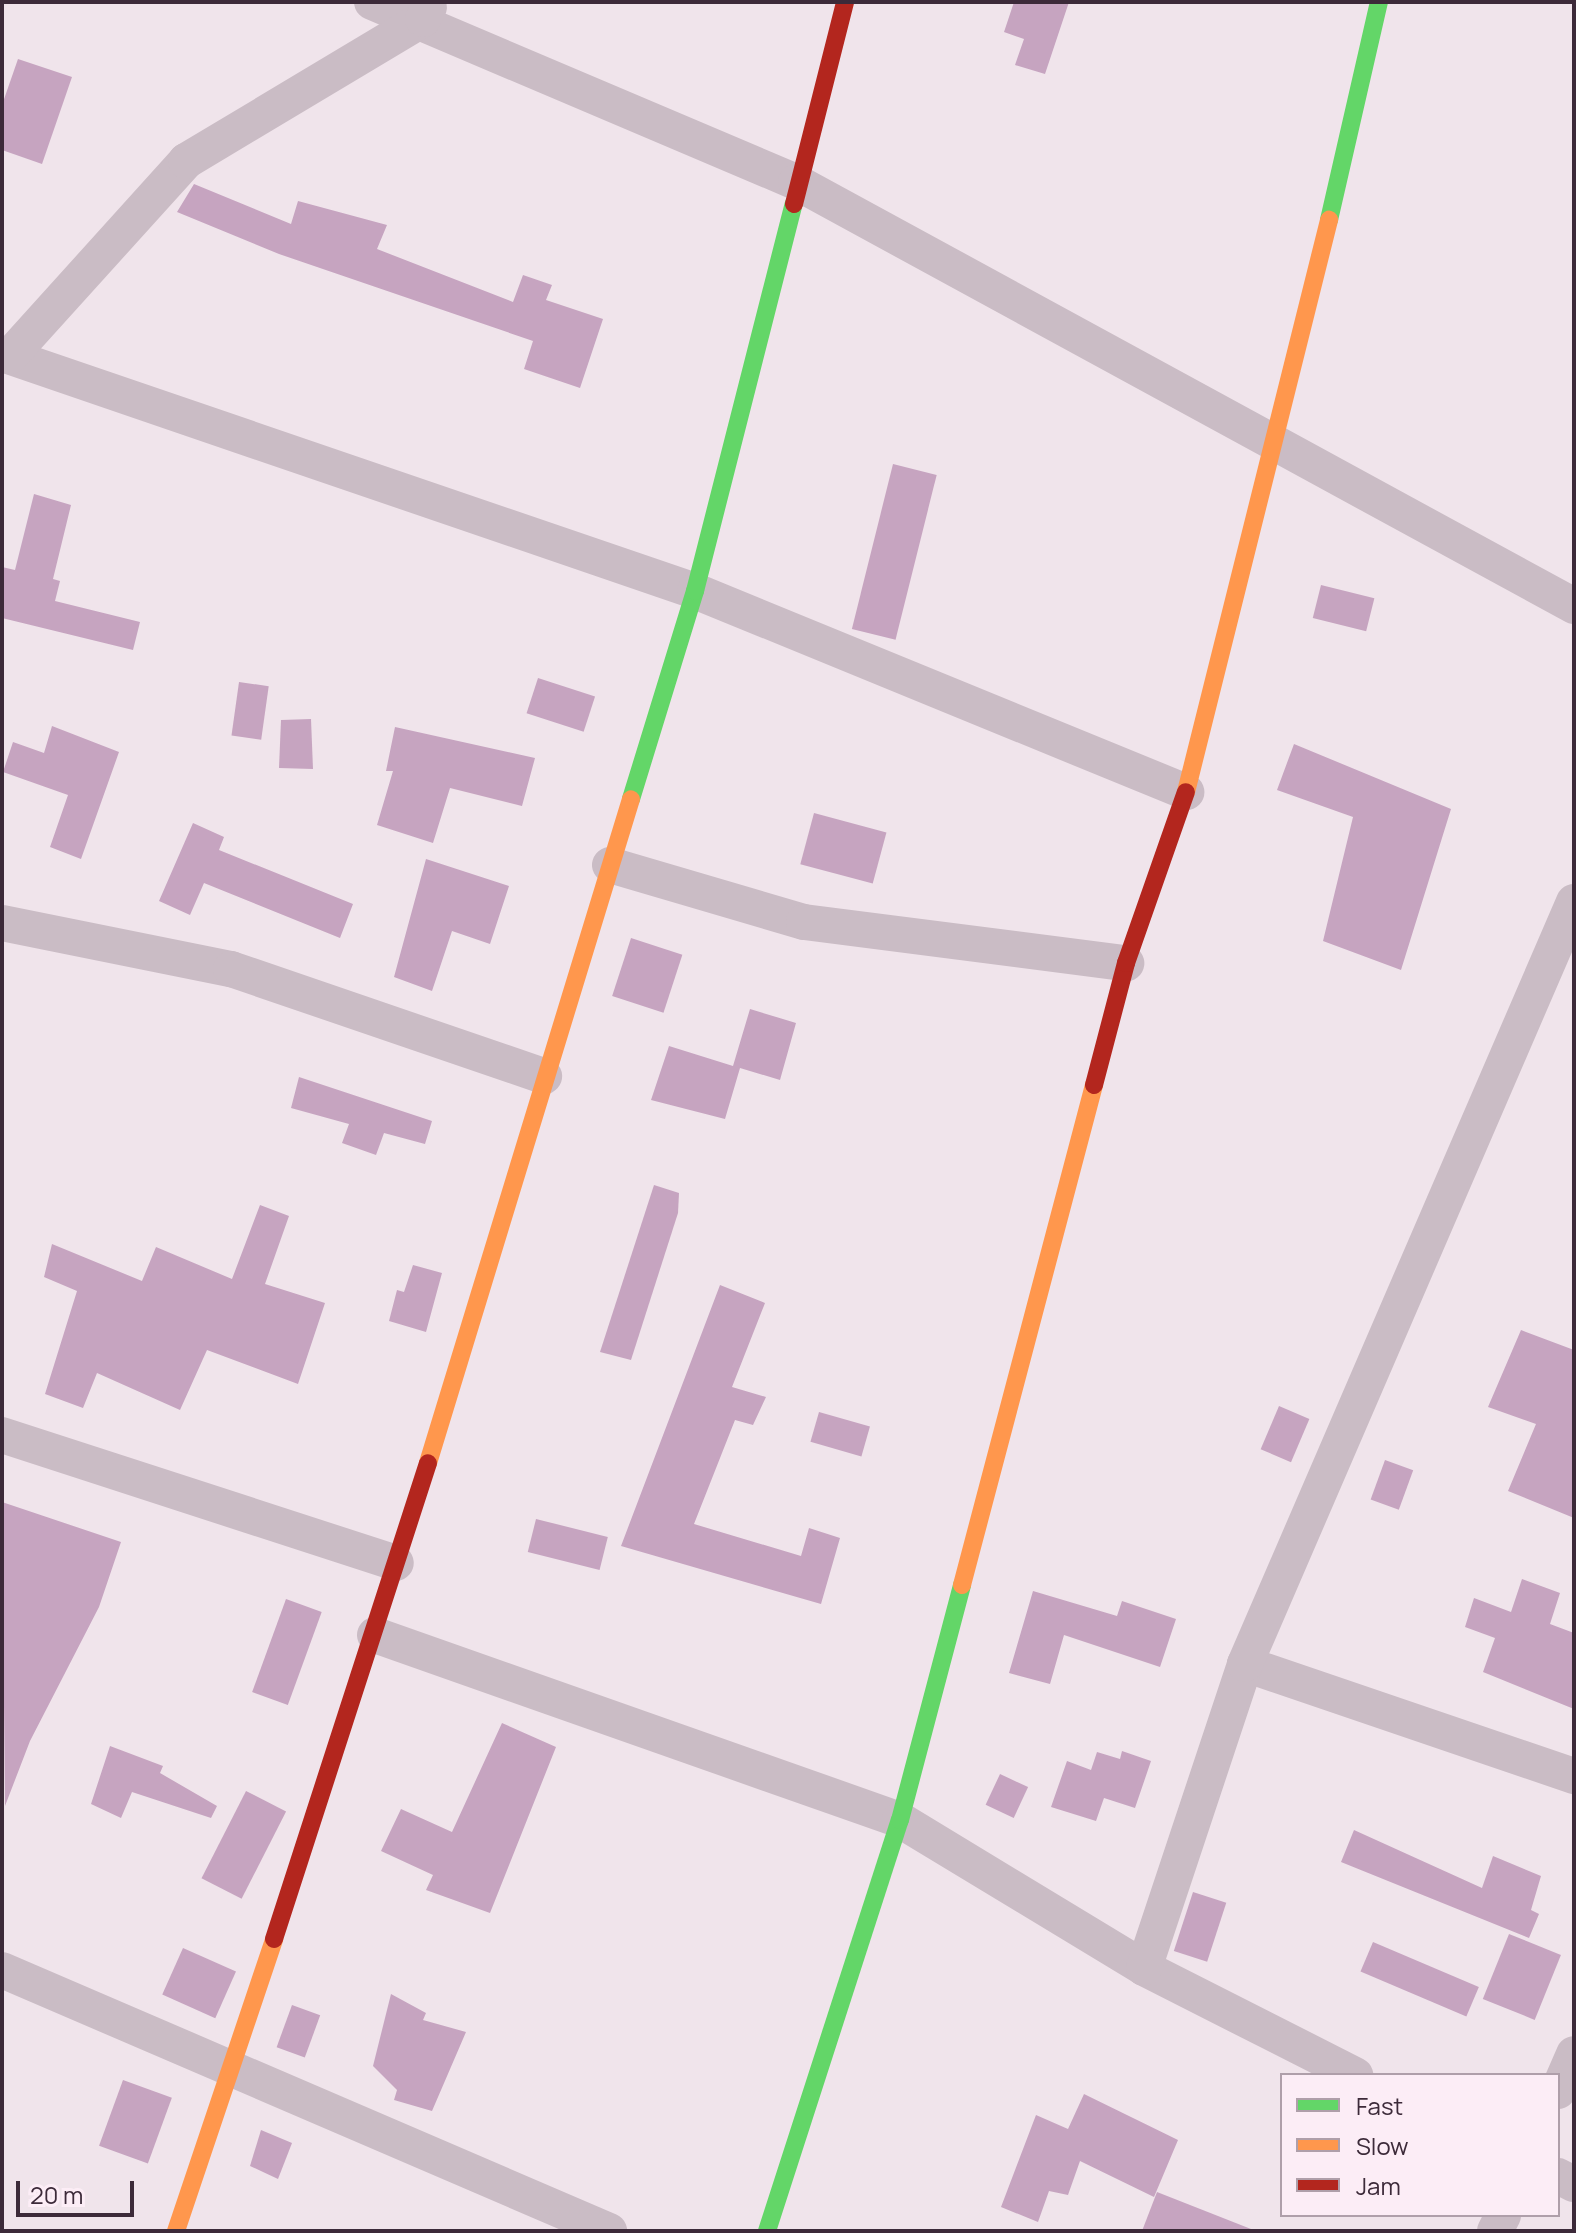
<!DOCTYPE html>
<style>
body{margin:0}
#map{position:relative;width:1576px;height:2233px;overflow:hidden;background:#f0e4eb;font-family:Manrope,sans-serif}
div>[style]{position:absolute}
[style*='--x']{left:calc(var(--x)*1px);top:calc(var(--y)*1px);width:calc(var(--w)*1px);rotate:calc(var(--a)*1deg)}
.building>*{inset:0;background:#c6a4c0;transform-origin:0 0}
.street>*{height:36px;margin:-18px;padding:0 18px;transform-origin:18px;border-radius:18px;background:#cabcc5}
.fast>*{height:18px;margin:-9px;padding:0 9px;transform-origin:9px;border-radius:9px;background:#63d668}
.slow>*{height:18px;margin:-9px;padding:0 9px;transform-origin:9px;border-radius:9px;background:#ff974d}
.jam>*{height:18px;margin:-9px;padding:0 9px;transform-origin:9px;border-radius:9px;background:#b3261e}
span{translate:-50% -50%;white-space:nowrap;text-align:center;line-height:1.15;-webkit-text-stroke:8px #fcedf6;paint-order:stroke}
.frame{position:absolute;inset:0;border:4px solid #3c2a39;pointer-events:none}
.legend{position:absolute;left:1280px;top:2073px;width:280px;height:144px;box-sizing:border-box;background:#fcedf6;border:2px solid #af9faa;margin:0;padding:10px 14px;list-style:none;font-size:24px;color:#3c2a39}
.legend li{display:flex;align-items:center;gap:16px;height:40px}
.legend b{width:40px;border:2px solid #af9faa}
.scale{position:absolute;left:16px;top:2181px;width:118px;height:36px;box-sizing:border-box;border:4px solid #3c2a39;border-top:0;padding-left:10px;font-size:24px;line-height:28px;white-space:nowrap;color:#3c2a39;-webkit-text-stroke:6px #fcedf6;paint-order:stroke}
</style>
<div id="map">
<div class="building">
<div style="clip-path:polygon(1014px 2px,1069px 2px,1045px 74px,1015px 65px,1024px 39px,1004px 32px)"></div>
<div style="clip-path:polygon(18px 59px,72px 77px,42px 164px,2px 150px,2px 105px)"></div>
<div style="clip-path:polygon(194px 184px,291px 224px,298px 201px,387px 225px,377px 249px,513px 302px,523px 275px,552px 285px,546px 300px,603px 319px,580px 388px,524px 369px,533px 341px,279px 254px,177px 212px)"></div>
<div style="left:893px;top:464px;width:45px;height:170px;rotate:14deg"></div>
<div style="clip-path:polygon(34px 494px,71px 505px,53px 579px,60px 581px,55px 601px,140px 622px,133px 650px,2px 618px,2px 567px,15px 570px)"></div>
<div style="left:1321px;top:585px;width:55px;height:34px;rotate:14deg"></div>
<div style="left:538px;top:678px;width:60px;height:37px;rotate:18deg"></div>
<div style="left:239px;top:682px;width:30px;height:54px;rotate:8deg"></div>
<div style="clip-path:polygon(311px 719px,313px 769px,279px 768px,281px 720px)"></div>
<div style="clip-path:polygon(52px 726px,119px 752px,81px 859px,50px 847px,68px 795px,3px 772px,13px 742px,44px 753px)"></div>
<div style="clip-path:polygon(395px 727px,535px 758px,522px 806px,450px 788px,433px 843px,377px 825px,393px 771px,386px 771px)"></div>
<div style="clip-path:polygon(1294px 744px,1451px 809px,1401px 970px,1323px 941px,1353px 817px,1277px 790px)"></div>
<div style="left:814px;top:813px;width:75px;height:53px;rotate:15deg"></div>
<div style="clip-path:polygon(193px 823px,224px 837px,219px 850px,353px 904px,340px 938px,204px 883px,190px 915px,159px 901px)"></div>
<div style="clip-path:polygon(426px 859px,509px 886px,490px 944px,452px 931px,432px 991px,394px 977px)"></div>
<div style="left:631px;top:938px;width:54px;height:61px;rotate:18deg"></div>
<div style="clip-path:polygon(750px 1009px,796px 1023px,780px 1080px,740px 1068px,725px 1119px,651px 1100px,669px 1046px,733px 1066px)"></div>
<div style="clip-path:polygon(299px 1077px,432px 1121px,425px 1144px,384px 1133px,376px 1155px,342px 1143px,349px 1124px,291px 1108px)"></div>
<div style="clip-path:polygon(654px 1185px,679px 1193px,678px 1213px,631px 1360px,600px 1352px)"></div>
<div style="clip-path:polygon(260px 1205px,289px 1216px,265px 1284px,325px 1303px,298px 1384px,207px 1350px,180px 1410px,97px 1373px,83px 1408px,45px 1394px,77px 1291px,44px 1277px,52px 1244px,142px 1281px,156px 1247px,232px 1279px)"></div>
<div style="clip-path:polygon(413px 1265px,442px 1273px,426px 1332px,389px 1321px,397px 1290px,404px 1292px)"></div>
<div style="clip-path:polygon(720px 1285px,765px 1303px,732px 1387px,766px 1397px,753px 1425px,735px 1420px,694px 1524px,801px 1556px,809px 1528px,840px 1538px,821px 1604px,621px 1546px)"></div>
<div style="clip-path:polygon(1521px 1330px,1574px 1350px,1574px 1518px,1508px 1491px,1536px 1424px,1488px 1407px)"></div>
<div style="left:1279px;top:1406px;width:33px;height:47px;rotate:23deg"></div>
<div style="left:819px;top:1412px;width:53px;height:31px;rotate:16deg"></div>
<div style="left:1385px;top:1460px;width:30px;height:42px;rotate:20deg"></div>
<div style="clip-path:polygon(2px 1502px,121px 1542px,99px 1607px,30px 1741px,5px 1806px)"></div>
<div style="left:536px;top:1519px;width:74px;height:34px;rotate:14deg"></div>
<div style="clip-path:polygon(1522px 1579px,1560px 1593px,1550px 1624px,1574px 1633px,1574px 1709px,1483px 1672px,1495px 1638px,1465px 1627px,1474px 1598px,1511px 1612px)"></div>
<div style="clip-path:polygon(1033px 1591px,1117px 1616px,1122px 1601px,1176px 1619px,1160px 1667px,1064px 1635px,1050px 1684px,1009px 1673px)"></div>
<div style="left:286px;top:1599px;width:38px;height:99px;rotate:20deg"></div>
<div style="clip-path:polygon(502px 1723px,556px 1747px,490px 1913px,426px 1890px,433px 1875px,381px 1851px,401px 1809px,452px 1832px)"></div>
<div style="clip-path:polygon(110px 1746px,163px 1766px,160px 1773px,217px 1806px,211px 1818px,132px 1792px,121px 1818px,91px 1804px)"></div>
<div style="clip-path:polygon(1122px 1751px,1151px 1761px,1135px 1808px,1104px 1798px,1096px 1821px,1051px 1807px,1067px 1761px,1091px 1770px,1097px 1752px,1120px 1759px)"></div>
<div style="left:1000px;top:1774px;width:31px;height:34px;rotate:25deg"></div>
<div style="left:246px;top:1791px;width:45px;height:98px;rotate:27deg"></div>
<div style="clip-path:polygon(1354px 1830px,1482px 1888px,1493px 1856px,1541px 1876px,1531px 1910px,1539px 1914px,1529px 1938px,1341px 1862px)"></div>
<div style="left:1193px;top:1892px;width:35px;height:62px;rotate:18deg"></div>
<div style="left:1509px;top:1934px;width:56px;height:70px;rotate:22deg"></div>
<div style="left:1373px;top:1942px;width:115px;height:32px;rotate:23deg"></div>
<div style="left:183px;top:1948px;width:58px;height:51px;rotate:24deg"></div>
<div style="clip-path:polygon(391px 1994px,426px 2013px,423px 2020px,466px 2032px,432px 2111px,394px 2100px,397px 2090px,373px 2066px)"></div>
<div style="left:292px;top:2005px;width:30px;height:45px;rotate:20deg"></div>
<div style="left:123px;top:2080px;width:52px;height:70px;rotate:20deg"></div>
<div style="clip-path:polygon(1084px 2094px,1178px 2140px,1154px 2197px,1080px 2161px,1068px 2195px,1049px 2191px,1038px 2222px,1001px 2207px,1036px 2115px,1068px 2129px)"></div>
<div style="clip-path:polygon(261px 2130px,292px 2143px,278px 2179px,250px 2166px)"></div>
<div style="clip-path:polygon(1157px 2192px,1251px 2229px,1250px 2231px,1142px 2231px)"></div>
</div>
<div class="street">
<div style="--x:372;--y:2;--w:461;--a:23"></div>
<div style="--x:796;--y:182;--w:886;--a:28.59"></div>
<div style="--x:2;--y:354;--w:732;--a:18.88"></div>
<div style="--x:695;--y:591;--w:531;--a:22.26"></div>
<div style="--x:10;--y:356;--w:263;--a:-47.9"></div>
<div style="--x:186;--y:161;--w:276;--a:-30.9"></div>
<div style="--x:423;--y:19;--w:13;--a:-63"></div>
<div style="--x:610;--y:865;--w:202;--a:16.4"></div>
<div style="--x:804;--y:922;--w:325;--a:7.3"></div>
<div style="--x:2;--y:923;--w:234;--a:11.4"></div>
<div style="--x:231;--y:969;--w:331;--a:18.9"></div>
<div style="--x:2;--y:1435;--w:414;--a:18"></div>
<div style="--x:375;--y:1635;--w:557;--a:19.41"></div>
<div style="--x:900;--y:1820;--w:285;--a:31.2"></div>
<div style="--x:1144;--y:1968;--w:237;--a:26.9"></div>
<div style="--x:1245;--y:1664;--w:348;--a:18.8"></div>
<div style="--x:1144;--y:1968;--w:320;--a:-71.6"></div>
<div style="--x:1245;--y:1664;--w:830;--a:-66.65"></div>
<div style="--x:2;--y:1970;--w:661;--a:23.27"></div>
<div style="--x:1558;--y:2091;--w:40;--a:-66.6"></div>
<div style="--x:1558;--y:2176;--w:18;--a:27"></div>
<div style="--x:1495;--y:2231;--w:18;--a:-63"></div>
</div>
<div class="fast">
<div style="--x:1329;--y:220;--w:224;--a:-77.1"></div>
<div style="--x:631;--y:799;--w:218;--a:-72.9"></div>
<div style="--x:695;--y:591;--w:399;--a:-75.7"></div>
<div style="--x:767;--y:2231;--w:432;--a:-72.1"></div>
<div style="--x:900;--y:1820;--w:243;--a:-75.2"></div>
</div>
<div class="slow">
<div style="--x:1186;--y:792;--w:590;--a:-75.96"></div>
<div style="--x:428;--y:1463;--w:694;--a:-73"></div>
<div style="--x:962;--y:1585;--w:517;--a:-75.21"></div>
<div style="--x:176;--y:2231;--w:308;--a:-71.4"></div>
</div>
<div class="jam">
<div style="--x:794;--y:204;--w:208;--a:-75.8"></div>
<div style="--x:1094;--y:1085;--w:126;--a:-75.3"></div>
<div style="--x:1126;--y:963;--w:181;--a:-70.7"></div>
<div style="--x:274;--y:1939;--w:500;--a:-72.07"></div>
</div>
<div class="frame"></div>
<ul class="legend">
<li><b style="height:10px;background:#63d668"></b>Fast</li>
<li><b style="height:10px;background:#ff974d"></b>Slow</li>
<li><b style="height:10px;background:#b3261e"></b>Jam</li>
</ul>
<div class="scale">20 m</div>
</div>
